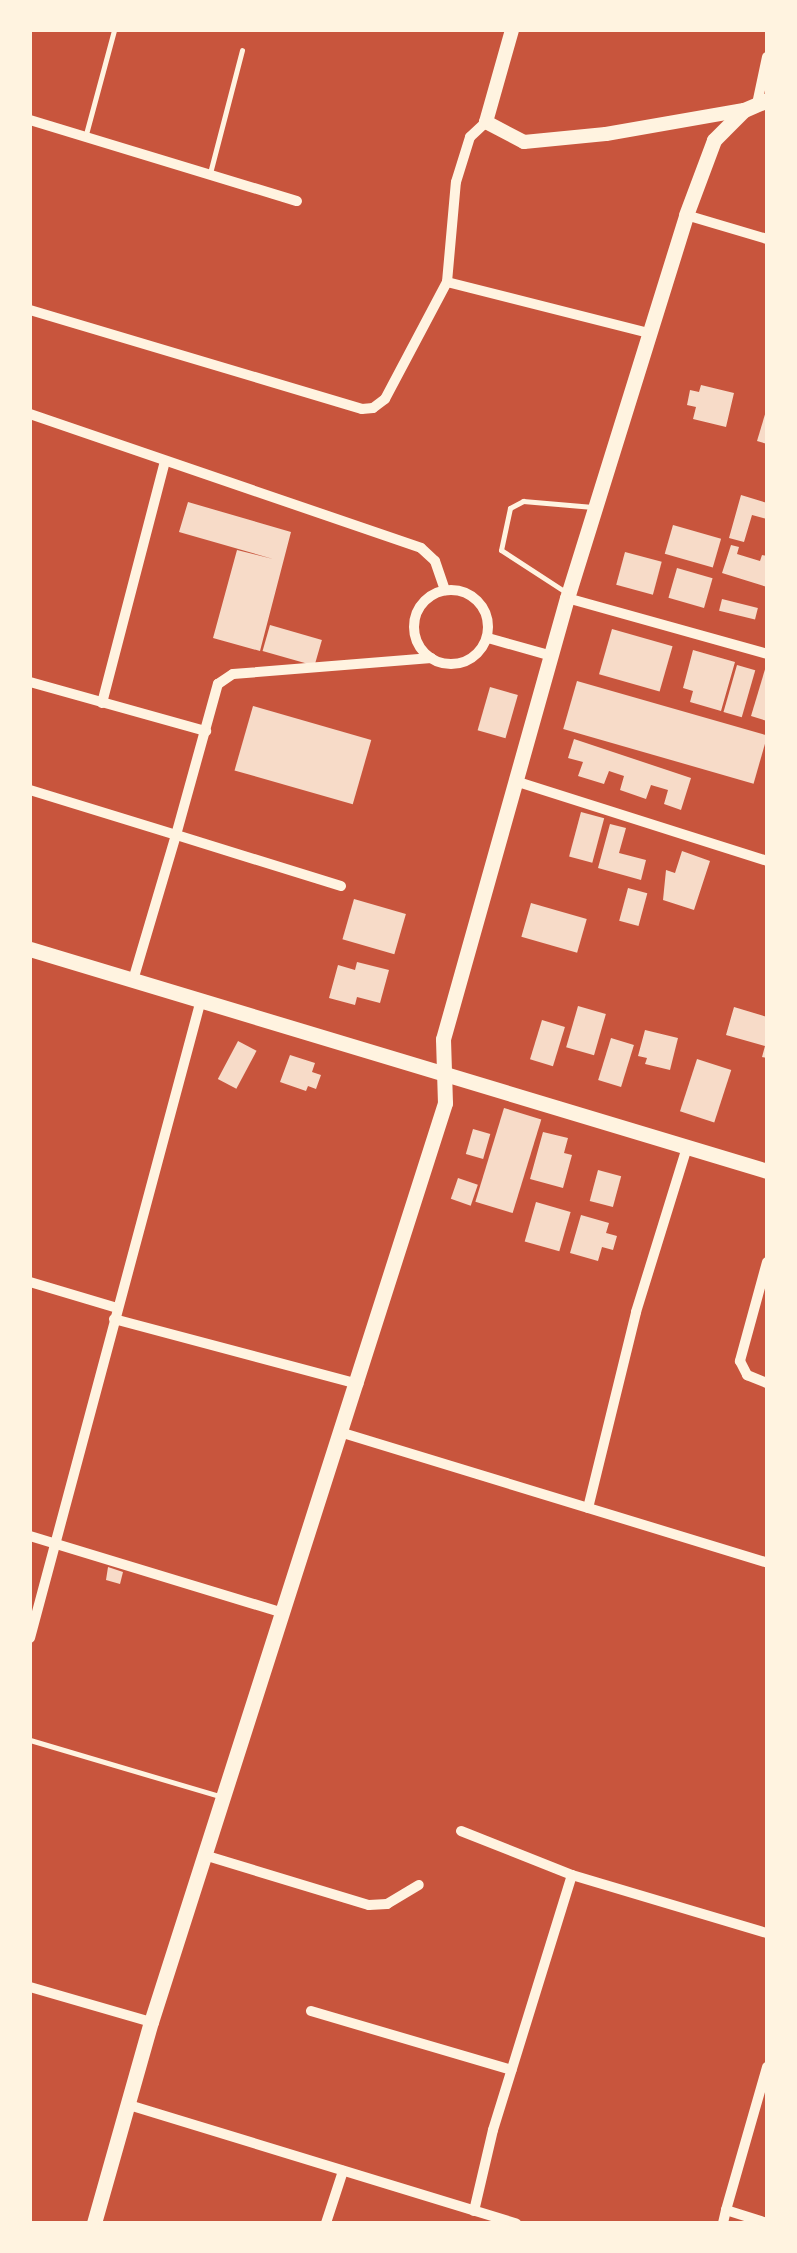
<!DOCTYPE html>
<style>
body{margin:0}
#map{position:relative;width:797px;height:2253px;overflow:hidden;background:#c8553d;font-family:"Playfair Display",serif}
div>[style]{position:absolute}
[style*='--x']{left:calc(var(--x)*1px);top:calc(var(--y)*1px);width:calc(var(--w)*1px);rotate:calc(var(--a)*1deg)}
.building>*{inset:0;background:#f7dbc8;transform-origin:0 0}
.service>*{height:5px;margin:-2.5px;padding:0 2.5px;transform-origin:2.5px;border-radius:2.5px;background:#fff3e0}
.minor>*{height:10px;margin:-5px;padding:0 5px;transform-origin:5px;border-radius:5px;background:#fff3e0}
.minor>.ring{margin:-5px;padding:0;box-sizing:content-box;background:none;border:10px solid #fff3e0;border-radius:50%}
.tertiary>*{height:14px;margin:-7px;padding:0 7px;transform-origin:7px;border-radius:7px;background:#fff3e0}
.secondary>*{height:15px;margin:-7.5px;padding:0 7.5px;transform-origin:7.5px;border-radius:7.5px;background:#fff3e0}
span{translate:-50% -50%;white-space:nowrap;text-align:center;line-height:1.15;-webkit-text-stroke:10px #fff3e0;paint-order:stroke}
.frame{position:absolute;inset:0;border:32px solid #fff3e0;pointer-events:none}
</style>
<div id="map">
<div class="building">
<div style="clip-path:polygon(701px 385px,734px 393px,726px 427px,693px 419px,696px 407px,687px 405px,690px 390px,699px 392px)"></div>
<div style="clip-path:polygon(766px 411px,767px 411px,767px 444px,757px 441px)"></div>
<div style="clip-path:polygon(741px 495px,767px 503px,767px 519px,752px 515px,744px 542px,729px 538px)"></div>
<div style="clip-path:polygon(188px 502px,291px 532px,260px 651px,213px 638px,237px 550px,273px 559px,179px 532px)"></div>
<div style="left:673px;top:525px;width:50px;height:30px;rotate:16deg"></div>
<div style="clip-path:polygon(731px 545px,739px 547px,737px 554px,760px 561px,762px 555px,767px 556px,767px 587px,722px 573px)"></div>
<div style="left:625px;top:552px;width:38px;height:34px;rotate:15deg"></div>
<div style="left:677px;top:568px;width:37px;height:31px;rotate:16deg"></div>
<div style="left:722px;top:599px;width:37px;height:12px;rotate:14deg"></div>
<div style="left:270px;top:625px;width:54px;height:27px;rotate:16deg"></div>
<div style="left:612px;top:629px;width:63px;height:47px;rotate:16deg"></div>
<div style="clip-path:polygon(693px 650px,735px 662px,721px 711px,690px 702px,693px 691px,683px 688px)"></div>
<div style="left:737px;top:665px;width:19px;height:49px;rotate:16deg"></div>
<div style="clip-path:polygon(766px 666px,767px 666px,767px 721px,751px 716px)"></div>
<div style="left:577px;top:681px;width:198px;height:50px;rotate:16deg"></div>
<div style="left:490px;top:687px;width:29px;height:45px;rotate:16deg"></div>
<div style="left:253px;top:706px;width:123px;height:67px;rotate:16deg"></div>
<div style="clip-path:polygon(574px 739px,691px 778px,681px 810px,664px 804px,668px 790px,651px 785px,646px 799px,620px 790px,624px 776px,609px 771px,604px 784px,578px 776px,583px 762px,568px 758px)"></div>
<div style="left:581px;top:812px;width:24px;height:46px;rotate:15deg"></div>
<div style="clip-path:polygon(610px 824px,626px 828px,619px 853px,646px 860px,641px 880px,598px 868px)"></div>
<div style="clip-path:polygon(682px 851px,710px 861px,694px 910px,663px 900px,666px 870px,675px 873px)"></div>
<div style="left:628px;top:888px;width:20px;height:34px;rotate:15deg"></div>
<div style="left:354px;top:899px;width:54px;height:42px;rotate:16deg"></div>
<div style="left:531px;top:903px;width:58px;height:35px;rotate:16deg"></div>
<div style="clip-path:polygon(357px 962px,389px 970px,380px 1003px,357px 997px,355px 1005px,329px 998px,338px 965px,355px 970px)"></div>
<div style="left:578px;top:1006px;width:29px;height:43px;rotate:16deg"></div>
<div style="clip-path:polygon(734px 1007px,767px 1017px,767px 1058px,762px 1057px,765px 1046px,726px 1035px)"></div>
<div style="left:542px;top:1020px;width:24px;height:41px;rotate:17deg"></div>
<div style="clip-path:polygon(645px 1030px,678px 1038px,670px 1070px,645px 1064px,647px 1058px,638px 1056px)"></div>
<div style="left:611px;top:1038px;width:24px;height:44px;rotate:17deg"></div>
<div style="left:238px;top:1041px;width:21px;height:43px;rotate:28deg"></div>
<div style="clip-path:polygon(290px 1055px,315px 1063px,312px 1072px,321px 1075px,316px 1089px,308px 1086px,306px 1091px,280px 1082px)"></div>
<div style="left:697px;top:1059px;width:36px;height:55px;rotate:18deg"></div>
<div style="left:504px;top:1108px;width:39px;height:98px;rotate:17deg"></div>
<div style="left:473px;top:1129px;width:18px;height:26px;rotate:16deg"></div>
<div style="clip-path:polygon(543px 1132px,568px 1138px,564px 1153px,572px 1155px,563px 1188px,530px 1179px)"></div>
<div style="left:598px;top:1170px;width:24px;height:32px;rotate:15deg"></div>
<div style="left:458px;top:1178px;width:21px;height:22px;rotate:19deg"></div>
<div style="left:536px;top:1202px;width:36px;height:41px;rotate:16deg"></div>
<div style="clip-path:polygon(581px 1215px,609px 1223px,606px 1233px,617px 1236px,613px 1250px,602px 1247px,598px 1261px,570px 1253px)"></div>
<div style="clip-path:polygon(108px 1567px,123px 1572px,120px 1584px,106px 1580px)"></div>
</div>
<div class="service">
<div style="--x:86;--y:134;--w:108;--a:-74.9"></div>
<div style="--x:210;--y:173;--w:127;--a:-75.4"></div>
<div style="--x:564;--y:591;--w:75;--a:-146.9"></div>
<div style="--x:501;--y:550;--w:43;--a:-77.9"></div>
<div style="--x:510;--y:508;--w:15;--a:-28"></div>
<div style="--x:523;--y:501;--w:70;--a:4.9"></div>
<div style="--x:30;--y:1740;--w:197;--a:16.5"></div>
</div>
<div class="minor">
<div style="--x:757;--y:104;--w:48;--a:-78"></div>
<div style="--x:30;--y:120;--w:279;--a:16.9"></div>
<div style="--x:686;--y:215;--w:84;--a:16.5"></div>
<div style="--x:447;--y:282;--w:208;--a:14.2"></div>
<div style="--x:30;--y:310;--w:346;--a:16.6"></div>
<div style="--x:362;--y:409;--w:11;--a:-5"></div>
<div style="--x:373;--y:408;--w:15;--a:-37"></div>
<div style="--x:385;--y:399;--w:132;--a:-62.1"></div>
<div style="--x:447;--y:282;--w:100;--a:-84.9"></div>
<div style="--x:456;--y:182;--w:47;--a:-72.7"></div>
<div style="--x:470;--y:137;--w:22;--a:-43"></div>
<div style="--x:30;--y:414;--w:413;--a:18.9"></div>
<div style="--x:421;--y:548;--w:19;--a:43"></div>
<div style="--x:435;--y:561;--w:31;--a:71"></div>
<div class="ring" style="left:414px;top:590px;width:64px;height:64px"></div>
<div style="--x:567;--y:598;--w:208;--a:15.6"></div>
<div style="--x:488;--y:638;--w:66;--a:15.7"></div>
<div style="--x:30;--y:682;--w:183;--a:15.6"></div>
<div style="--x:102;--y:703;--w:249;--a:-75.4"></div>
<div style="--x:515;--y:781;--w:264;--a:17.6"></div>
<div style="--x:30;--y:790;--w:153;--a:17.1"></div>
<div style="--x:176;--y:835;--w:151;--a:106.5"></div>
<div style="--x:341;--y:886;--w:173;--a:-162.8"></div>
<div style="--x:176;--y:835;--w:157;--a:-74.5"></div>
<div style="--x:218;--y:684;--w:18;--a:-34"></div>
<div style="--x:233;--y:674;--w:199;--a:-4.6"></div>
<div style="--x:767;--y:1262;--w:103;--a:105.3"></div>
<div style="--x:740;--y:1361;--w:16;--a:63"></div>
<div style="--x:747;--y:1375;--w:22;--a:22"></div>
<div style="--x:30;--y:1282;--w:91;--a:16.6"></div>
<div style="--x:114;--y:1319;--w:253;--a:14.9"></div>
<div style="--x:343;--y:1433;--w:443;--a:17"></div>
<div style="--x:588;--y:1508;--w:202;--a:-76.2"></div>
<div style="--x:636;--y:1312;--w:173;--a:-72.8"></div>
<div style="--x:30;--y:1536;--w:264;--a:16.9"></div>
<div style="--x:30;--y:1638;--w:661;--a:-75"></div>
<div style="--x:461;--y:1831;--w:119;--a:21.6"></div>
<div style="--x:572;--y:1875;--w:203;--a:16.6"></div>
<div style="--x:204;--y:1855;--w:172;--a:16.9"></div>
<div style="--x:369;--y:1905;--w:18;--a:-3"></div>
<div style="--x:387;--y:1904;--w:37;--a:-31"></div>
<div style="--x:30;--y:1987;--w:126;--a:16.1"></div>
<div style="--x:311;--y:2011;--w:209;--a:16.4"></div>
<div style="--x:129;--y:2105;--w:405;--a:17"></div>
<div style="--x:726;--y:2210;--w:149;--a:-74"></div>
<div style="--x:474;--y:2211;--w:83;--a:-76.8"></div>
<div style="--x:493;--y:2130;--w:267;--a:-72.8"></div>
<div style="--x:326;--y:2223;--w:55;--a:-71.9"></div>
<div style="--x:723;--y:2223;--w:13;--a:-77"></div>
<div style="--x:726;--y:2210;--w:43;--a:17.6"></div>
</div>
<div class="tertiary">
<div style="--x:512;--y:30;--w:96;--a:105.8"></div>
<div style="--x:486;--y:122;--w:43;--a:27.8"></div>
<div style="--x:524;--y:142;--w:82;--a:-5.6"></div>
<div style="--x:606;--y:134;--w:140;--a:-9.9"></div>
</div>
<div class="secondary">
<div style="--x:30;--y:949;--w:770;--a:16.76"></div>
<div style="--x:94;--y:2223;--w:209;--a:-74.2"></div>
<div style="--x:151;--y:2022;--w:965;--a:-72.26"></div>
<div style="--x:445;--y:1103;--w:64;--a:-91.8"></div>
<div style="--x:443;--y:1039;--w:458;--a:-74.3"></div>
<div style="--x:567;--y:598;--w:401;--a:-72.7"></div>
<div style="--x:686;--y:215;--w:80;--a:-69.5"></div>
<div style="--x:714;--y:140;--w:42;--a:-45"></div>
<div style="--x:744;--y:110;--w:25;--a:-23"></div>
</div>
<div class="frame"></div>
</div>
